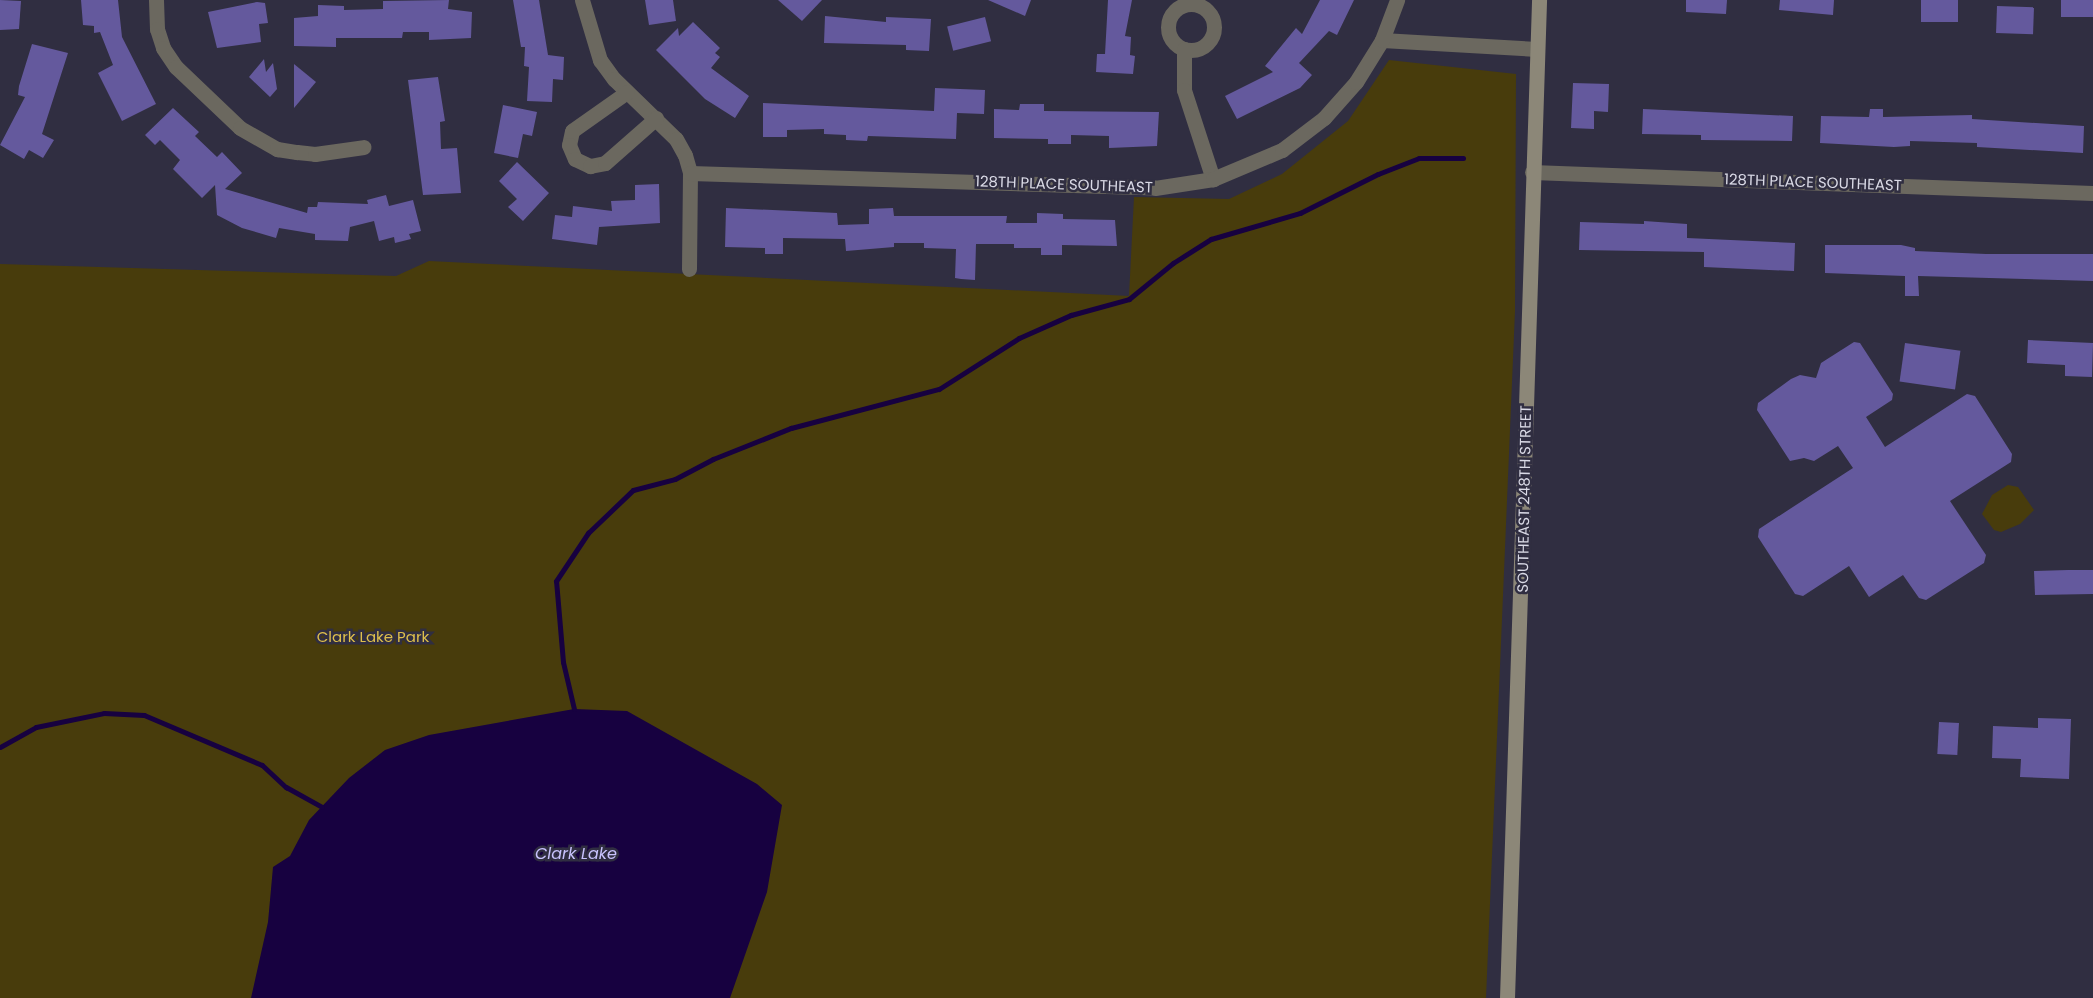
<!DOCTYPE html>
<style>
body{margin:0}
#map{position:relative;width:2093px;height:998px;overflow:hidden;background:#302e41;font-family:Poppins,sans-serif}
div>[style]{position:absolute}
[style*='--x']{left:calc(var(--x)*1px);top:calc(var(--y)*1px);width:calc(var(--w)*1px);rotate:calc(var(--a)*1deg)}
.green>*{inset:0;background:#483c0c}
.water>*{inset:0;background:#170140}
.stream>*{height:5px;margin:-2.5px;padding:0 2.5px;transform-origin:2.5px;border-radius:2.5px;background:#170140}
.building>*{inset:0;background:#64599d;transform-origin:0 0}
.street>*{height:15px;margin:-7.5px;padding:0 7.5px;transform-origin:7.5px;border-radius:7.5px;background:#6b685f}
.street>.ring{margin:-7.5px;padding:0;box-sizing:content-box;background:none;border:15px solid #6b685f;border-radius:50%}
.secondary>*{height:15px;margin:-7.5px;padding:0 7.5px;transform-origin:7.5px;border-radius:7.5px;background:#8c8778}
span{translate:-50% -50%;white-space:nowrap;text-align:center;line-height:1.15;-webkit-text-stroke:5px #302e41;paint-order:stroke}
.street-label{font-size:15px;color:#dadae6}
.park-label{font-size:15px;color:#debf4c}
.water-label{font-size:16px;color:#c8c2fd;font-style:italic}
</style>
<div id="map">
<div class="green">
<div style="clip-path:polygon(1389px 60px,1516px 74px,1515px 311px,1486px 998px,0 998px,0 264px,396px 276px,429px 261px,1129px 296px,1134px 197px,1229px 199px,1282px 174px,1348px 121px)"></div>
<div style="clip-path:polygon(2008px 485px,2018px 487px,2034px 510px,2020px 524px,2001px 532px,1994px 530px,1982px 514px,1992px 495px)"></div>
</div>
<div class="water">
<div style="clip-path:polygon(574px 709px,627px 711px,757px 784px,782px 805px,767px 892px,730px 998px,251px 998px,268px 922px,273px 867px,290px 856px,309px 820px,349px 778px,385px 750px,429px 735px)"></div>
</div>
<div class="stream">
<div style="--x:574;--y:709;--w:48;--a:-103.2"></div>
<div style="--x:563;--y:662;--w:81;--a:-94.9"></div>
<div style="--x:556;--y:581;--w:58;--a:-56.3"></div>
<div style="--x:588;--y:533;--w:62;--a:-43.7"></div>
<div style="--x:633;--y:490;--w:43;--a:-14.7"></div>
<div style="--x:675;--y:479;--w:43;--a:-27.8"></div>
<div style="--x:713;--y:459;--w:84;--a:-21.7"></div>
<div style="--x:791;--y:428;--w:153;--a:-14.8"></div>
<div style="--x:939;--y:389;--w:95;--a:-32.5"></div>
<div style="--x:1019;--y:338;--w:57;--a:-23.9"></div>
<div style="--x:1071;--y:315;--w:60;--a:-15.4"></div>
<div style="--x:1129;--y:299;--w:57;--a:-39.3"></div>
<div style="--x:1173;--y:263;--w:45;--a:-32.3"></div>
<div style="--x:1211;--y:239;--w:93;--a:-16.3"></div>
<div style="--x:1300;--y:213;--w:87;--a:-26.6"></div>
<div style="--x:1378;--y:174;--w:44;--a:-21.3"></div>
<div style="--x:1419;--y:158;--w:44;--a:0"></div>
<div style="--x:0;--y:747;--w:41;--a:-29.1"></div>
<div style="--x:36;--y:727;--w:69;--a:-11.6"></div>
<div style="--x:104;--y:713;--w:40;--a:2.9"></div>
<div style="--x:144;--y:715;--w:128;--a:23"></div>
<div style="--x:262;--y:765;--w:33;--a:43"></div>
<div style="--x:286;--y:787;--w:41;--a:29.1"></div>
</div>
<div class="building">
<div style="clip-path:polygon(0 0,21px 1px,19px 29px,0 30px)"></div>
<div style="clip-path:polygon(81px 0,118px 0,122px 37px,156px 104px,122px 121px,98px 73px,113px 65px,100px 32px,94px 33px,94px 26px,83px 25px)"></div>
<div style="clip-path:polygon(449px 0,448px 9px,472px 12px,471px 38px,429px 40px,429px 32px,403px 32px,402px 38px,336px 38px,336px 47px,294px 46px,294px 18px,318px 16px,318px 5px,344px 6px,344px 10px,383px 9px,383px 1px)"></div>
<div style="clip-path:polygon(513px 0,539px 0,548px 55px,564px 57px,563px 80px,553px 79px,552px 102px,527px 101px,529px 67px,524px 66px,525px 47px,521px 47px)"></div>
<div style="clip-path:polygon(645px 0,673px 0,676px 21px,649px 25px)"></div>
<div style="clip-path:polygon(778px 0,822px 0,802px 21px)"></div>
<div style="clip-path:polygon(988px 0,1031px 0,1025px 16px)"></div>
<div style="clip-path:polygon(1108px 0,1132px 0,1125px 36px,1131px 37px,1130px 55px,1135px 56px,1133px 74px,1096px 72px,1097px 54px,1105px 54px)"></div>
<div style="clip-path:polygon(1320px 0,1354px 0,1337px 35px,1329px 31px,1299px 63px,1312px 75px,1300px 88px,1237px 119px,1225px 96px,1273px 72px,1265px 66px,1296px 28px,1302px 34px)"></div>
<div style="clip-path:polygon(1686px 0,1727px 0,1726px 14px,1686px 12px)"></div>
<div style="clip-path:polygon(1780px 0,1834px 0,1833px 15px,1779px 10px)"></div>
<div style="left:1921px;top:0;width:37px;height:22px"></div>
<div style="left:2061px;top:0;width:32px;height:17px"></div>
<div style="clip-path:polygon(257px 2px,265px 3px,268px 23px,259px 24px,261px 42px,217px 48px,208px 12px)"></div>
<div style="left:1997px;top:6px;width:37px;height:27px;rotate:2deg"></div>
<div style="clip-path:polygon(825px 16px,886px 22px,886px 17px,931px 19px,929px 51px,906px 50px,906px 45px,824px 43px)"></div>
<div style="left:985px;top:17px;width:25px;height:39px;rotate:76deg"></div>
<div style="clip-path:polygon(693px 22px,720px 48px,715px 53px,720px 57px,711px 68px,749px 96px,735px 118px,705px 99px,656px 50px,678px 28px,679px 36px)"></div>
<div style="clip-path:polygon(32px 44px,68px 53px,42px 134px,54px 140px,43px 158px,29px 150px,24px 159px,0 145px,25px 97px,18px 95px,19px 86px)"></div>
<div style="clip-path:polygon(264px 59px,266px 72px,273px 63px,277px 89px,270px 97px,249px 77px)"></div>
<div style="clip-path:polygon(294px 64px,316px 82px,294px 108px)"></div>
<div style="clip-path:polygon(438px 77px,445px 121px,440px 122px,441px 149px,457px 148px,461px 193px,423px 195px,408px 80px)"></div>
<div style="clip-path:polygon(1573px 83px,1609px 84px,1608px 112px,1594px 111px,1594px 129px,1571px 128px)"></div>
<div style="clip-path:polygon(935px 88px,985px 90px,984px 114px,957px 113px,956px 139px,868px 136px,867px 141px,846px 140px,846px 135px,824px 134px,824px 129px,787px 130px,787px 137px,763px 137px,763px 103px,934px 111px)"></div>
<div style="clip-path:polygon(1020px 104px,1044px 104px,1044px 111px,1159px 112px,1157px 146px,1109px 148px,1109px 136px,1071px 135px,1071px 144px,1048px 144px,1048px 139px,994px 138px,994px 109px,1019px 110px)"></div>
<div style="clip-path:polygon(503px 105px,537px 112px,532px 136px,523px 134px,518px 158px,494px 153px)"></div>
<div style="clip-path:polygon(173px 108px,199px 132px,195px 136px,217px 157px,222px 152px,242px 173px,225px 189px,307px 213px,308px 207px,317px 207px,318px 202px,368px 204px,367px 200px,386px 195px,389px 206px,413px 200px,421px 231px,409px 234px,411px 239px,395px 243px,394px 237px,379px 241px,374px 221px,350px 227px,348px 241px,315px 240px,315px 234px,279px 228px,276px 238px,242px 228px,217px 215px,215px 185px,202px 198px,173px 169px,180px 160px,160px 140px,155px 145px,145px 135px)"></div>
<div style="clip-path:polygon(1643px 109px,1793px 116px,1792px 141px,1701px 140px,1701px 135px,1642px 134px)"></div>
<div style="clip-path:polygon(1870px 109px,1883px 109px,1883px 117px,1972px 115px,1972px 119px,2084px 126px,2083px 153px,1977px 147px,1977px 143px,1910px 141px,1910px 146px,1894px 147px,1820px 143px,1821px 116px,1869px 117px)"></div>
<div style="clip-path:polygon(517px 162px,549px 193px,523px 221px,508px 207px,517px 199px,499px 181px)"></div>
<div style="clip-path:polygon(659px 184px,660px 223px,599px 227px,597px 245px,552px 239px,555px 215px,572px 217px,573px 206px,612px 211px,611px 201px,635px 200px,635px 185px)"></div>
<div style="clip-path:polygon(726px 208px,837px 213px,838px 225px,869px 224px,869px 209px,893px 208px,894px 216px,1007px 216px,1006px 223px,1037px 223px,1037px 213px,1063px 214px,1063px 219px,1115px 220px,1117px 246px,1062px 245px,1062px 255px,1041px 255px,1041px 248px,1014px 248px,1014px 244px,976px 244px,975px 280px,961px 279px,955px 278px,956px 249px,924px 248px,924px 243px,894px 243px,894px 247px,846px 251px,845px 239px,783px 238px,783px 254px,765px 254px,765px 248px,725px 247px)"></div>
<div style="clip-path:polygon(1644px 221px,1687px 224px,1687px 238px,1795px 243px,1794px 271px,1704px 267px,1704px 252px,1579px 250px,1580px 222px,1644px 224px)"></div>
<div style="clip-path:polygon(1825px 245px,1901px 245px,1915px 248px,1915px 251px,1986px 254px,2093px 254px,2093px 281px,1918px 276px,1919px 296px,1905px 296px,1905px 276px,1825px 273px)"></div>
<div style="clip-path:polygon(2028px 340px,2093px 343px,2092px 377px,2065px 376px,2065px 365px,2027px 363px)"></div>
<div style="clip-path:polygon(1854px 342px,1860px 343px,1893px 394px,1892px 400px,1866px 417px,1885px 447px,1967px 394px,1975px 396px,2012px 454px,2011px 462px,1950px 501px,1986px 555px,1984px 563px,1926px 600px,1919px 598px,1903px 575px,1869px 597px,1849px 566px,1803px 596px,1795px 594px,1758px 537px,1759px 529px,1853px 468px,1838px 446px,1814px 461px,1804px 458px,1790px 461px,1757px 410px,1758px 403px,1791px 379px,1800px 375px,1816px 378px,1821px 363px)"></div>
<div style="left:1905px;top:343px;width:56px;height:39px;rotate:8deg"></div>
<div style="clip-path:polygon(2068px 570px,2093px 570px,2093px 594px,2035px 595px,2034px 571px)"></div>
<div style="clip-path:polygon(2038px 718px,2071px 719px,2069px 779px,2020px 777px,2021px 759px,1992px 758px,1993px 726px,2038px 728px)"></div>
<div style="left:1939px;top:722px;width:20px;height:32px;rotate:3deg"></div>
</div>
<div class="street">
<div style="--x:156;--y:0;--w:29;--a:88"></div>
<div style="--x:157;--y:29;--w:20;--a:72"></div>
<div style="--x:163;--y:48;--w:23;--a:56"></div>
<div style="--x:176;--y:67;--w:88;--a:43.6"></div>
<div style="--x:240;--y:128;--w:43;--a:29.6"></div>
<div style="--x:277;--y:149;--w:20;--a:9"></div>
<div style="--x:297;--y:152;--w:18;--a:6"></div>
<div style="--x:315;--y:154;--w:49;--a:-8.1"></div>
<div style="--x:582;--y:0;--w:63;--a:73.3"></div>
<div style="--x:600;--y:60;--w:24;--a:54"></div>
<div style="--x:614;--y:79;--w:86;--a:44.1"></div>
<div style="--x:676;--y:139;--w:18;--a:61"></div>
<div style="--x:685;--y:155;--w:19;--a:74"></div>
<div style="--x:690;--y:173;--w:96;--a:90.6"></div>
<div class="ring" style="left:1168px;top:4px;width:31px;height:31px"></div>
<div style="--x:1382;--y:40;--w:155;--a:3.3"></div>
<div style="--x:1184;--y:49;--w:41;--a:90"></div>
<div style="--x:1184;--y:90;--w:94;--a:72"></div>
<div style="--x:627;--y:92;--w:67;--a:144.7"></div>
<div style="--x:572;--y:131;--w:14;--a:102"></div>
<div style="--x:569;--y:145;--w:15;--a:67"></div>
<div style="--x:575;--y:159;--w:17;--a:25"></div>
<div style="--x:590;--y:166;--w:15;--a:-11"></div>
<div style="--x:605;--y:163;--w:68;--a:-41.4"></div>
<div style="--x:1532;--y:172;--w:561;--a:2.14"></div>
<div style="--x:690;--y:173;--w:465;--a:1.8"></div>
<div style="--x:1155;--y:188;--w:59;--a:-8.8"></div>
<div style="--x:1213;--y:179;--w:75;--a:-22.8"></div>
<div style="--x:1282;--y:150;--w:53;--a:-37.3"></div>
<div style="--x:1324;--y:118;--w:48;--a:-48.4"></div>
<div style="--x:1356;--y:82;--w:49;--a:-58.2"></div>
<div style="--x:1382;--y:40;--w:43;--a:-69.4"></div>
</div>
<div class="secondary">
<div style="--x:1507;--y:998;--w:999;--a:-88.16"></div>
</div>
<div class="street-label">
<span style="left:1813px;top:182px;rotate:2deg">128TH PLACE SOUTHEAST</span>
<span style="left:1064px;top:184px;rotate:2deg">128TH PLACE SOUTHEAST</span>
<span style="left:1524px;top:499px;rotate:-89deg">SOUTHEAST 248TH STREET</span>
</div>
<div class="park-label">
<span style="left:373px;top:637px">Clark Lake Park</span>
</div>
<div class="water-label">
<span style="left:576px;top:854px">Clark Lake</span>
</div>
</div>
